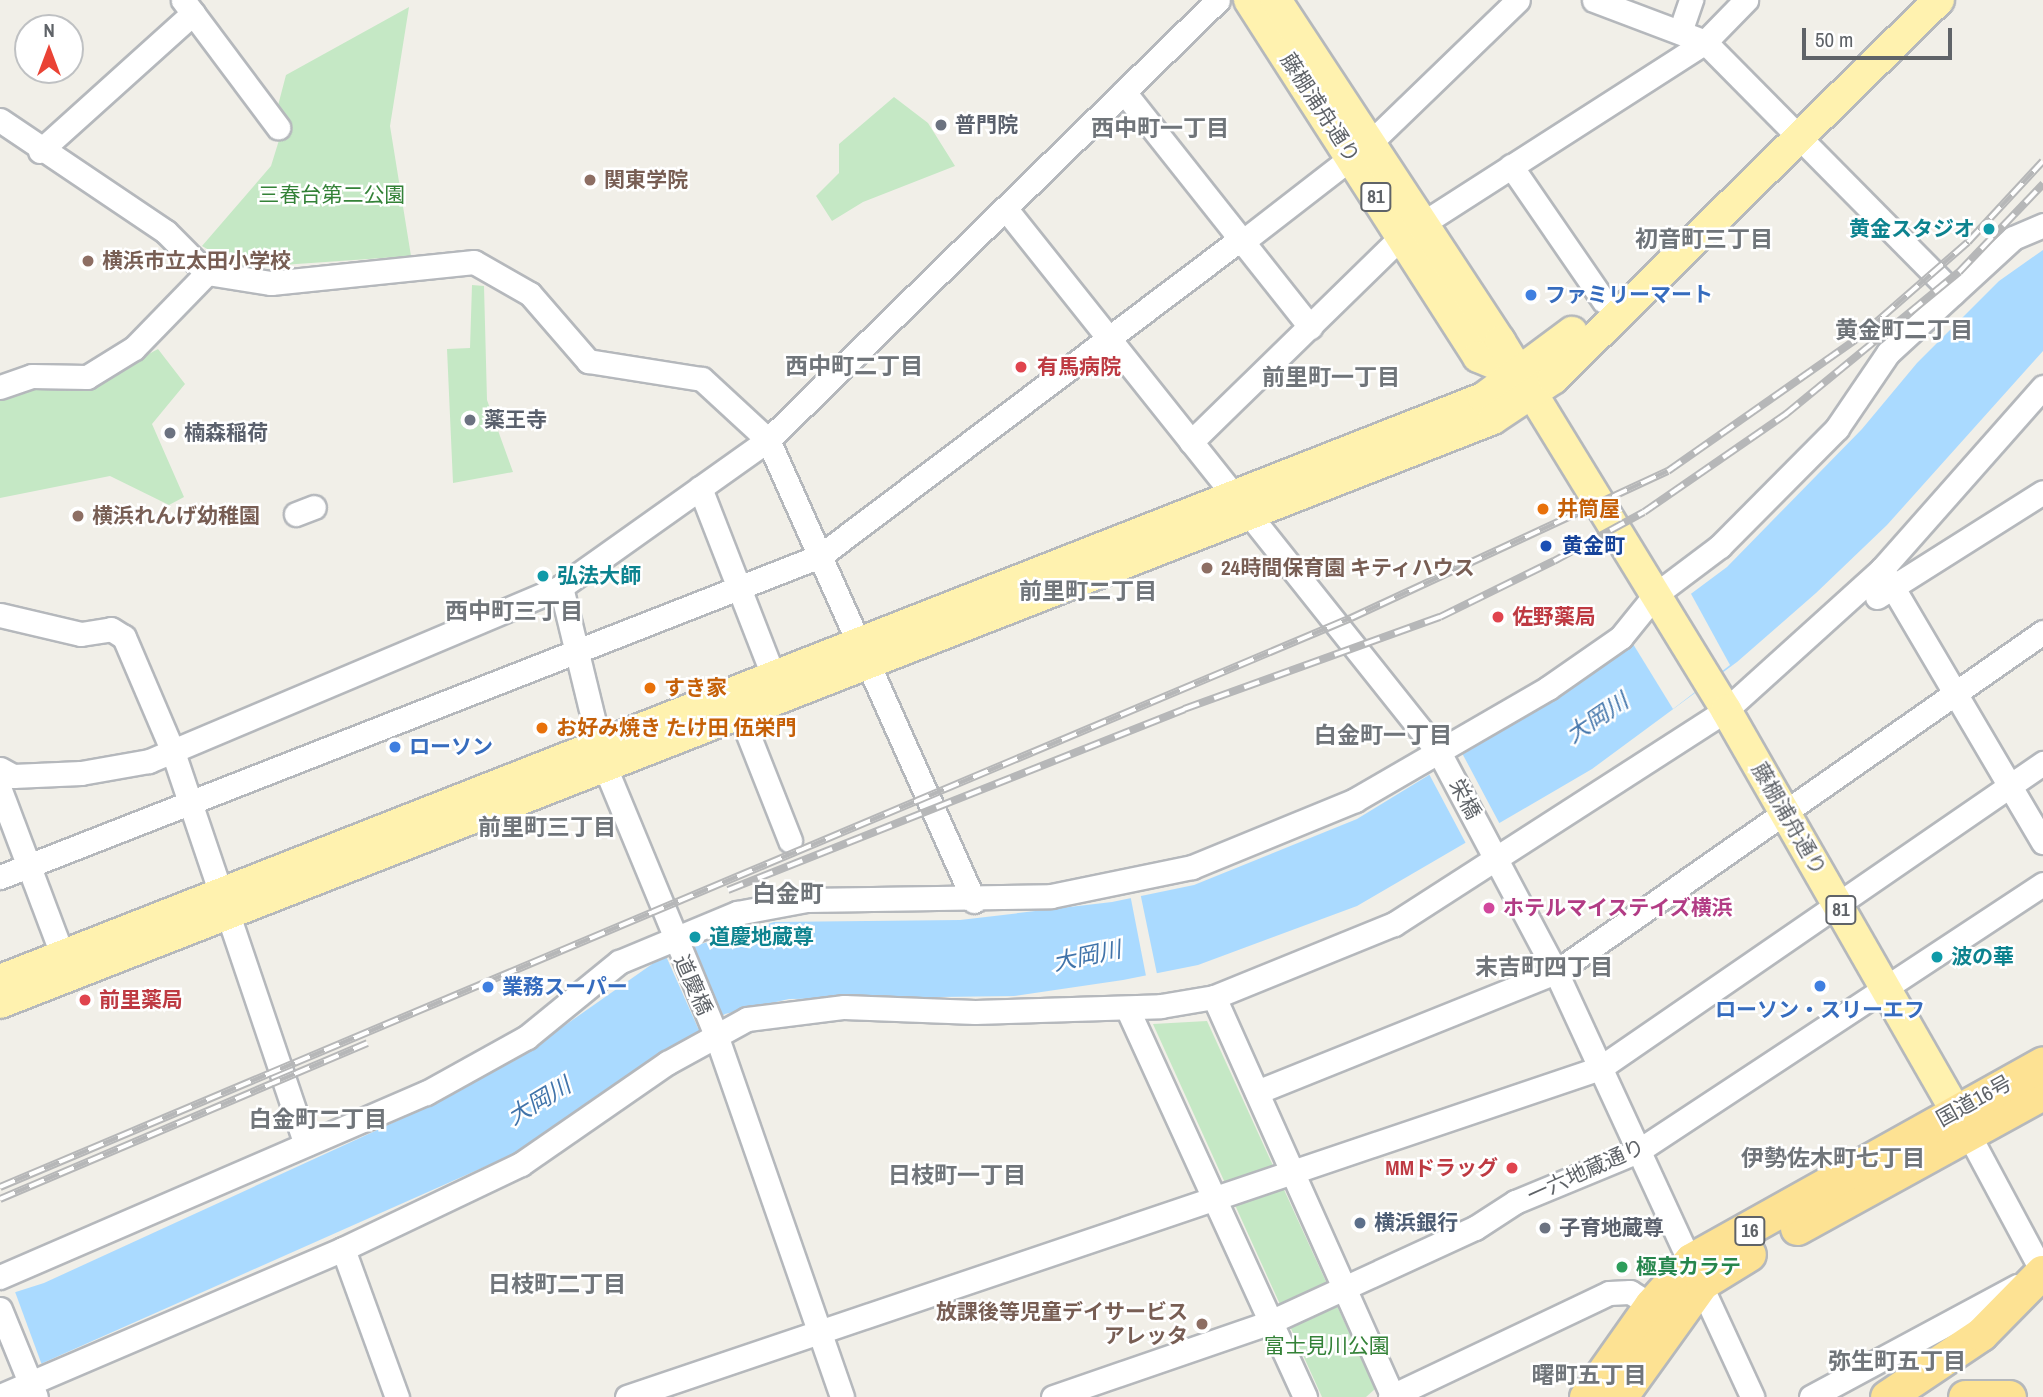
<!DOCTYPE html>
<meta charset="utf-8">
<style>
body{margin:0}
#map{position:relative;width:2043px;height:1397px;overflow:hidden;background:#f1efe8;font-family:"Archivo Narrow","Noto Sans JP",sans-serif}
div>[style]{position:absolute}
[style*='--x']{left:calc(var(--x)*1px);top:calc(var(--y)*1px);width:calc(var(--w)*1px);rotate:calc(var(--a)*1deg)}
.green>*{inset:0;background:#c5e8c5}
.water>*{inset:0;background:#aadaff}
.pier>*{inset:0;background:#f1efe8;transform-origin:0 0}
.roads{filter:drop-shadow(2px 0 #b5b8bc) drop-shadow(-2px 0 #b5b8bc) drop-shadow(0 2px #b5b8bc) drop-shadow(0 -2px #b5b8bc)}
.minor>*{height:23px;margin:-11.5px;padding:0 11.5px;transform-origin:11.5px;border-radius:11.5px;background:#fff}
.major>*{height:30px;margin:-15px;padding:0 15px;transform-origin:15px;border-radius:15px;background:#fff2af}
.highway>*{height:33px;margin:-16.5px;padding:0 16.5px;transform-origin:16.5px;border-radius:16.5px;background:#fde293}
.rail>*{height:8px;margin-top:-4px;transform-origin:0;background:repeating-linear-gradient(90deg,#fff 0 16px,#b6b7b8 0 32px);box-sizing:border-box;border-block:2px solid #b6b7b8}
.dots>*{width:19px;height:19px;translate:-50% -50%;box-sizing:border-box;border:4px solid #fff;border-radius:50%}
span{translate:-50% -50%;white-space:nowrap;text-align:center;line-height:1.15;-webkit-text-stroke:5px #fff;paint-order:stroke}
.shield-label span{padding:2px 5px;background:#fff;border:2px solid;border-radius:5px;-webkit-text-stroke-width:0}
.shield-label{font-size:19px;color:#5f6368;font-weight:700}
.street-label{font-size:21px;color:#5f6368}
.worship-label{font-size:21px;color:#5b616d;font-weight:700}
.left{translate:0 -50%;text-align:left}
.education-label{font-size:21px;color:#785e54;font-weight:700}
.right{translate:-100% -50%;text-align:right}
.park-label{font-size:21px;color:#348238}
.culture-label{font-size:21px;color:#0d838f;font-weight:700}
.shop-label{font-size:21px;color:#366cbe;font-weight:700}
.health-label{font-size:21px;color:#be3a42;font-weight:700}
.food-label{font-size:21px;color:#c56008;font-weight:700}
.transit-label{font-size:21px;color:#164399;font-weight:700}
.hotel-label{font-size:21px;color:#b23c85;font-weight:700}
.service-label{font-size:21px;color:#4e5e75;font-weight:700}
.leisure-label{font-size:21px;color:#27864d;font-weight:700}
.neighbourhood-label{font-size:23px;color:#70757a;font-weight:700}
.water-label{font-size:23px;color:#4174aa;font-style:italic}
.quarter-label{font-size:24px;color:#70757a;font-weight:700}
.north{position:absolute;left:14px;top:14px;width:70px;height:70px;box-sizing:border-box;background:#fff;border:2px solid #bfc1c3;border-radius:50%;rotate:0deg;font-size:19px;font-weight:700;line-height:28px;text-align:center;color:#5f6368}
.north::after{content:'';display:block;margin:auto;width:24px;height:32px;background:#ea4335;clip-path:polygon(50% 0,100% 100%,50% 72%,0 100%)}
.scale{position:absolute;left:1802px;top:28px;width:150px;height:32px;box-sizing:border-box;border:4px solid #5f6368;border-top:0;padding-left:9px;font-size:21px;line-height:24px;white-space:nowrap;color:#5f6368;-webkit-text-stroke:5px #fff;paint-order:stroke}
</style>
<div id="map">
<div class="green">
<div style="clip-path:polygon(409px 7px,390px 126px,411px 256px,240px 268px,202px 246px,271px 166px,284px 124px,275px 117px,286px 75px)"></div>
<div style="clip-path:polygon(894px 97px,928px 123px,955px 166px,863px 202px,832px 221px,816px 196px,839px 173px,839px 144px)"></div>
<div style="clip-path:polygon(472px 285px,484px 286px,487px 400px,513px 472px,453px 483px,447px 349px,470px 348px)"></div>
<div style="clip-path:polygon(158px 349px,185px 384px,152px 424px,184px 497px,169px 505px,110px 476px,0 498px,0 401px,34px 384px,93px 384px)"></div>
<div style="clip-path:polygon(1207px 1021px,1375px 1389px,1366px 1397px,1322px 1397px,1153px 1024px)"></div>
</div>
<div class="water">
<div style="clip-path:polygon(2043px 250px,2043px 351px,1887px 525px,1816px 593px,1737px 662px,1592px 769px,1357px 906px,1198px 965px,1123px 980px,1014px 996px,789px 999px,725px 1014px,536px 1144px,0 1382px,0 1297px,44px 1283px,410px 1115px,534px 1047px,665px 955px,774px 922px,960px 920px,1112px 902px,1194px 885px,1357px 819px,1532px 712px,1727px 567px,1862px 429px,1917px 363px,1999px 281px)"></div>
</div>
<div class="pier">
<div style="clip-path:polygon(1690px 592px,1730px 665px,1673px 709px,1630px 639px)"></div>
<div style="left:1462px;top:753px;width:83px;height:39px;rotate:62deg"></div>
<div style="clip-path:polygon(1140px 892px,1157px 974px,1194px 969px,1105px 986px,1146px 976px,1130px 894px)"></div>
<div style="left:688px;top:944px;width:81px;height:25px;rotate:66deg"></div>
<div style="clip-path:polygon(14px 1289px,43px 1368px,0 1383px,0 1293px)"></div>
</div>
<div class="roads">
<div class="minor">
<div style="--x:183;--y:0;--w:159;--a:53.2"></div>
<div style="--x:1594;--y:0;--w:119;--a:20.7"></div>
<div style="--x:1705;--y:42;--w:353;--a:45.3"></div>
<div style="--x:1680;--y:32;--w:34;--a:-71"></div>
<div style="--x:1124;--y:92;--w:300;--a:51.6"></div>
<div style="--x:0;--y:120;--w:200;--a:34"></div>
<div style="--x:166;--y:232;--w:58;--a:45"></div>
<div style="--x:207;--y:273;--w:65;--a:8.9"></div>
<div style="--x:271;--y:283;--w:204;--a:-5.9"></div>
<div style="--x:474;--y:262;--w:64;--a:29.7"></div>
<div style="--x:530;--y:294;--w:89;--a:49.1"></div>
<div style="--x:588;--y:361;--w:115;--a:9"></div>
<div style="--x:702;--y:379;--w:90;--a:42.7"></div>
<div style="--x:768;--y:440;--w:505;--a:65.92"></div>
<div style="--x:40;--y:151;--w:206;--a:-42"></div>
<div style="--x:1511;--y:166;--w:163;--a:55.5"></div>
<div style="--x:1005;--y:208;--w:698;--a:51.46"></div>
<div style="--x:1440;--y:754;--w:247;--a:62"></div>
<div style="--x:1556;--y:972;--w:468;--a:65.2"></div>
<div style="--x:1241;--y:243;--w:165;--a:-37.8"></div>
<div style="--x:1371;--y:142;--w:204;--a:-44"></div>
<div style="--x:0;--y:387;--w:34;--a:-19"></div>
<div style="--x:32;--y:376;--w:55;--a:1"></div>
<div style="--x:87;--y:377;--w:55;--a:-31.7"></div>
<div style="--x:134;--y:348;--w:105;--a:-45.8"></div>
<div style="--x:1191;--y:442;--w:292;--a:-44.3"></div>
<div style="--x:1400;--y:238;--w:363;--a:-32.7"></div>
<div style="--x:1705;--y:42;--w:59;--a:-45.7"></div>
<div style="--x:700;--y:488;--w:201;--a:68.7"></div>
<div style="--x:296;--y:514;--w:19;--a:-21"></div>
<div style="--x:1882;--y:569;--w:317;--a:59.5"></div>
<div style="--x:561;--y:587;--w:185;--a:76.3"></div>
<div style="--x:605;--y:767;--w:287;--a:67.5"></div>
<div style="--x:715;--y:1032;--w:386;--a:70.8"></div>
<div style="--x:1877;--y:597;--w:196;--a:-32.3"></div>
<div style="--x:0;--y:615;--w:83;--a:13.2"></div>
<div style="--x:81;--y:634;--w:30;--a:-9"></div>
<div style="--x:111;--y:629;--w:15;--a:32"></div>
<div style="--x:124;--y:637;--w:125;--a:66.9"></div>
<div style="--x:173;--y:752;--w:414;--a:71.3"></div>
<div style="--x:740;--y:714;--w:136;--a:68.4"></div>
<div style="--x:0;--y:769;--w:15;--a:28"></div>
<div style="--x:13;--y:776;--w:68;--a:-2.5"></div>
<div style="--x:81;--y:773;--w:69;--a:-10"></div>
<div style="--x:149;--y:761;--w:447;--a:-22.9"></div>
<div style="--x:561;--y:587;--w:254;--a:-35.4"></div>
<div style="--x:768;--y:440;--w:629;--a:-44.36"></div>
<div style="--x:0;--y:790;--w:175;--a:69.3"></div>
<div style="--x:0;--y:877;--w:881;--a:-21.38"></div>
<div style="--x:820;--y:556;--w:525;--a:-37.02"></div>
<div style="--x:1214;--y:997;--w:438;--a:65.9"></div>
<div style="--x:1127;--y:1008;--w:428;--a:65.4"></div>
<div style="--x:1257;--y:1092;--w:322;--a:-21.9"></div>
<div style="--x:1556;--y:972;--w:594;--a:-34.92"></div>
<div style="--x:1962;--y:1122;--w:171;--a:61.8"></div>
<div style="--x:343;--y:1249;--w:158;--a:70"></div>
<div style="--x:0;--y:1277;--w:464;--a:-23.4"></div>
<div style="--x:426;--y:1093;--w:115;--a:-29"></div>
<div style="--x:527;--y:1037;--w:119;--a:-39.2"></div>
<div style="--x:619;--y:962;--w:128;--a:-22.6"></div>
<div style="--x:737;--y:913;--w:71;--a:-10.5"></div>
<div style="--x:807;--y:900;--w:244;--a:-0.9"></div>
<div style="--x:1051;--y:896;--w:144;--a:-11.6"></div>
<div style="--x:1192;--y:867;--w:176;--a:-22.3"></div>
<div style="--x:1355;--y:800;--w:223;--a:-30.1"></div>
<div style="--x:1548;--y:688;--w:89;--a:-34.9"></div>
<div style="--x:1621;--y:637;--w:54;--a:-51"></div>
<div style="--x:1655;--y:595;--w:81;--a:-37"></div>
<div style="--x:1720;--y:546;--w:166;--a:-45.2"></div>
<div style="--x:1837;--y:428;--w:91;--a:-55.8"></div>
<div style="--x:1888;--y:353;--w:170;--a:-42.6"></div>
<div style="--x:2013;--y:238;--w:33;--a:-23"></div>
<div style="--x:0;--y:1309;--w:95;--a:67.8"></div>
<div style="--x:0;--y:1396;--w:373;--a:-23.2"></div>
<div style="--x:343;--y:1249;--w:197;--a:-25.5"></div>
<div style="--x:521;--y:1164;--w:178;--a:-34.7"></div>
<div style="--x:667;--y:1063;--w:91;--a:-28.8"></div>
<div style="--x:747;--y:1019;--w:98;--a:-7.1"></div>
<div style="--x:844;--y:1007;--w:131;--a:2.2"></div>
<div style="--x:975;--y:1012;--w:186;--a:-1.8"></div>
<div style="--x:1161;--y:1006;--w:54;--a:-9.6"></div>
<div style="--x:1214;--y:997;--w:194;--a:-22.1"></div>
<div style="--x:1394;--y:924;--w:395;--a:-32.8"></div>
<div style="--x:1726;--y:710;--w:210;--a:-42.1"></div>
<div style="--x:1882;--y:569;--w:243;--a:-48.5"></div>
<div style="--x:627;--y:1397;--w:1027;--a:-18.68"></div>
<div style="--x:1600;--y:1068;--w:538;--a:-34.55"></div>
<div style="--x:1053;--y:1397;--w:227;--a:-19"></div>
<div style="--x:1268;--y:1323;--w:228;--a:-24.7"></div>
<div style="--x:1475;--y:1228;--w:48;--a:-33"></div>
<div style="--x:1515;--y:1202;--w:133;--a:-22.5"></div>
<div style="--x:1638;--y:1151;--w:485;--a:-33.4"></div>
<div style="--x:1390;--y:1397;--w:242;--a:-25.4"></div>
<div style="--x:1609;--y:1293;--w:21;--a:-3"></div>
<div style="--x:1630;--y:1292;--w:25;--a:32"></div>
<div style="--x:1811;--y:1397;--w:234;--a:-28.3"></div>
</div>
<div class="major">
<div style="--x:1249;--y:0;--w:424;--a:57.3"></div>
<div style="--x:1478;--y:357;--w:44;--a:22.5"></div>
<div style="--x:1276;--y:0;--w:408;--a:56.7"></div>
<div style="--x:1500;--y:341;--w:433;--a:58.5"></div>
<div style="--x:1726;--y:710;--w:461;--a:60.2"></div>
<div style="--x:0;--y:980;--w:1593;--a:-21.43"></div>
<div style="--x:1483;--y:398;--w:111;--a:-36.6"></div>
<div style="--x:0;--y:1003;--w:1603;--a:-21.36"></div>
<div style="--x:1493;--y:419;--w:72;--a:-33.7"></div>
<div style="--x:1553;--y:379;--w:541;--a:-44.48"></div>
</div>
<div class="highway">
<div style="--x:1797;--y:1228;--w:281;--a:-28.8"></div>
<div style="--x:1586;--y:1397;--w:113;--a:-54.8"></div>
<div style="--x:1651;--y:1305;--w:60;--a:-48.4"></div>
<div style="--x:1691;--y:1260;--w:403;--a:-29.2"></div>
<div style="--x:1620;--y:1397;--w:140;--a:-54.3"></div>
<div style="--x:1702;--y:1283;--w:55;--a:-31.7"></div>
<div style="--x:1887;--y:1397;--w:113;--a:-33.8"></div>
<div style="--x:1981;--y:1334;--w:87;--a:-45.5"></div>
<div style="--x:1965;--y:1397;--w:44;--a:0"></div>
</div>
</div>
<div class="rail">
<div style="--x:728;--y:890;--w:491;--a:-21.6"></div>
<div style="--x:1184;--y:709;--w:272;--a:-19.8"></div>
<div style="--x:1440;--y:617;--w:127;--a:-26.2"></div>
<div style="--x:1554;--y:561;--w:102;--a:-28.6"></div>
<div style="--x:1644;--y:512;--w:173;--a:-34.6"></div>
<div style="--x:1786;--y:414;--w:224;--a:-39.4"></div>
<div style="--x:1959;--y:272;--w:122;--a:-46.3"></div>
<div style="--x:0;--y:1187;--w:1466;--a:-22.84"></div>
<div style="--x:1351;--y:618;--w:349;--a:-24.9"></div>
<div style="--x:1668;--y:471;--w:232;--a:-35"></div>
<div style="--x:1858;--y:338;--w:146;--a:-41.1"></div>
<div style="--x:1968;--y:242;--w:110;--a:-47.2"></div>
<div style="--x:0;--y:1199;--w:399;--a:-23"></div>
</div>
<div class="dots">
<div style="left:941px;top:125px;background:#6b7280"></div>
<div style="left:590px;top:180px;background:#8d6e63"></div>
<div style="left:1989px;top:229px;background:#0f9aa8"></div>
<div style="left:88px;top:261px;background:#8d6e63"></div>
<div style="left:1531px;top:295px;background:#3f7fe0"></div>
<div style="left:1021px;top:367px;background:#e0444e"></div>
<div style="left:470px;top:420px;background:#6b7280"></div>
<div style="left:170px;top:433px;background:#6b7280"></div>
<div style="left:1543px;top:509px;background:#e8710a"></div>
<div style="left:78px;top:516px;background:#8d6e63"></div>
<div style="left:1546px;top:546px;background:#1a4fb4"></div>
<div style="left:1207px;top:568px;background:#8d6e63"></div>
<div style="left:543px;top:576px;background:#0f9aa8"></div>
<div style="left:1498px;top:617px;background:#e0444e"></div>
<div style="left:650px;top:688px;background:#e8710a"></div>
<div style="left:542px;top:728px;background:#e8710a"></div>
<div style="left:395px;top:747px;background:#3f7fe0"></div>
<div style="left:1489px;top:908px;background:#d1479c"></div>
<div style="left:695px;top:937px;background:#0f9aa8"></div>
<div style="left:1937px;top:957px;background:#0f9aa8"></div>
<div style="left:1820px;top:986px;background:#3f7fe0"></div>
<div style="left:488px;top:987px;background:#3f7fe0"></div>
<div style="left:85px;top:1000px;background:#e0444e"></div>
<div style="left:1512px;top:1168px;background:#e0444e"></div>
<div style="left:1360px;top:1223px;background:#5c6f8a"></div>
<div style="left:1545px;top:1228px;background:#6b7280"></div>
<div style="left:1622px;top:1267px;background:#2e9e5b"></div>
<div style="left:1202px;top:1324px;background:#8d6e63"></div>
</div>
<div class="shield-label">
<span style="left:1376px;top:197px">81</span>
<span style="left:1841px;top:910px">81</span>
<span style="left:1750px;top:1231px">16</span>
</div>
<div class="street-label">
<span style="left:1320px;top:108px;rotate:57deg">藤棚浦舟通り</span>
<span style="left:1465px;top:799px;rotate:62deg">栄橋</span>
<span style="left:1789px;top:819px;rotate:60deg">藤棚浦舟通り</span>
<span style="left:693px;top:985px;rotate:66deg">道慶橋</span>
<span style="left:1974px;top:1101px;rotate:-29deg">国道16号</span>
<span style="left:1586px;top:1171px;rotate:-24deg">一六地蔵通り</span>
</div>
<div class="worship-label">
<span class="left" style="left:955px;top:125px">普門院</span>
<span class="left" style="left:484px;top:420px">薬王寺</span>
<span class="left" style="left:184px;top:433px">楠森稲荷</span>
<span class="left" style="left:1559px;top:1228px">子育地蔵尊</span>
</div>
<div class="education-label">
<span class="left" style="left:604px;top:180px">関東学院</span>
<span class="left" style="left:102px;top:261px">横浜市立太田小学校</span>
<span class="left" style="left:92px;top:516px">横浜れんげ幼稚園</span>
<span class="left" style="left:1221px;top:568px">24時間保育園 キティハウス</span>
<span class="right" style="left:1188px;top:1324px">放課後等児童デイサービス<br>アレッタ</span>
</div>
<div class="park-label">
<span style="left:332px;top:195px">三春台第二公園</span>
<span style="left:1327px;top:1346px">富士見川公園</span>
</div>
<div class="culture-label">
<span class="right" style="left:1975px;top:229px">黄金スタジオ</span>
<span class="left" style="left:557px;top:576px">弘法大師</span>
<span class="left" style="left:709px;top:937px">道慶地蔵尊</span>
<span class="left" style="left:1951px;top:957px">波の華</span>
</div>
<div class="shop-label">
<span class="left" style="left:1545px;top:295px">ファミリーマート</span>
<span class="left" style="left:409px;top:747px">ローソン</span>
<span class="left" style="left:502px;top:987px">業務スーパー</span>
<span style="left:1820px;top:1010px">ローソン・スリーエフ</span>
</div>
<div class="health-label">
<span class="left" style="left:1037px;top:367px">有馬病院</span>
<span class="left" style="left:1512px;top:617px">佐野薬局</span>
<span class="left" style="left:99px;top:1000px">前里薬局</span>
<span class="right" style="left:1498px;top:1168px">MMドラッグ</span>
</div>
<div class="food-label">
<span class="left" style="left:1557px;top:509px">井筒屋</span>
<span class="left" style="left:664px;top:688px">すき家</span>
<span class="left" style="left:556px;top:728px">お好み焼き たけ田 伍栄門</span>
</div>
<div class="transit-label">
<span class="left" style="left:1562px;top:546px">黄金町</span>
</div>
<div class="hotel-label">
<span class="left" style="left:1503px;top:908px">ホテルマイステイズ横浜</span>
</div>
<div class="service-label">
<span class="left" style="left:1374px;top:1223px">横浜銀行</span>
</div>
<div class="leisure-label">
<span class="left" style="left:1636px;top:1267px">極真カラテ</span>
</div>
<div class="neighbourhood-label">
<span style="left:1160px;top:128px">西中町一丁目</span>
<span style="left:1704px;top:239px">初音町三丁目</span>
<span style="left:1904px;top:330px">黄金町二丁目</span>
<span style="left:854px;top:366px">西中町二丁目</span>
<span style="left:1331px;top:377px">前里町一丁目</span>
<span style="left:1088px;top:591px">前里町二丁目</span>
<span style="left:514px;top:611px">西中町三丁目</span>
<span style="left:1383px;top:735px">白金町一丁目</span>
<span style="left:547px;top:827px">前里町三丁目</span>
<span style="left:1544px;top:967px">末吉町四丁目</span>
<span style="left:318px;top:1119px">白金町二丁目</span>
<span style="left:1833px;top:1158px">伊勢佐木町七丁目</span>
<span style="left:957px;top:1175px">日枝町一丁目</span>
<span style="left:557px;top:1284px">日枝町二丁目</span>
<span style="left:1897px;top:1361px">弥生町五丁目</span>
<span style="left:1589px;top:1375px">曙町五丁目</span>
</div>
<div class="water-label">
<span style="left:1597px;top:718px;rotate:-34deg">大岡川</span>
<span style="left:1087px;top:956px;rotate:-12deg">大岡川</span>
<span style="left:539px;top:1101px;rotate:-31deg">大岡川</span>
</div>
<div class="quarter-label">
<span style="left:788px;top:894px">白金町</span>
</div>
<div class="north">N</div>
<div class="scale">50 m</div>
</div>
